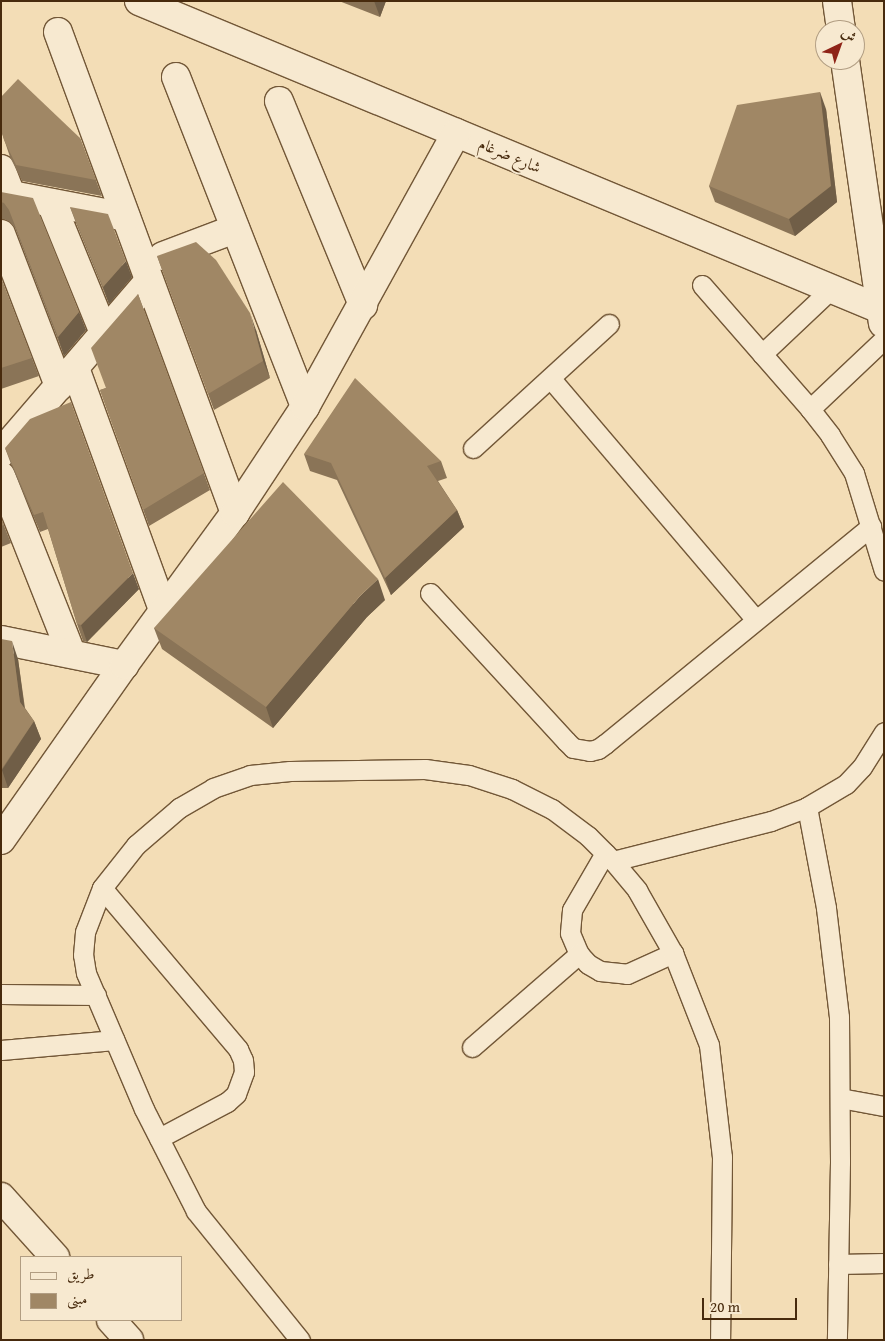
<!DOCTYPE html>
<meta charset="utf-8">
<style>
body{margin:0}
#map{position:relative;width:885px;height:1341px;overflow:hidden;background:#f3ddb6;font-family:"Gentium Book Plus",Amiri,serif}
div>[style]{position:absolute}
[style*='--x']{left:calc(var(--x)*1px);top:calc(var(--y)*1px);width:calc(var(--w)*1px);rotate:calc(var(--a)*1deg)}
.roads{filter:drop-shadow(1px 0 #725737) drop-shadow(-1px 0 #725737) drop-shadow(0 1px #725737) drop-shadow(0 -1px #725737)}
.service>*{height:19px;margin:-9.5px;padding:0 9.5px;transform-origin:9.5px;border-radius:9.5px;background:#f7e9d0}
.minor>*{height:28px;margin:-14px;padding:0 14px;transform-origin:14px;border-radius:14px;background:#f7e9d0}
.tertiary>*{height:28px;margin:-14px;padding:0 14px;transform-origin:14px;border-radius:14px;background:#f7e9d0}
.wall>*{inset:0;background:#8a7457}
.shaded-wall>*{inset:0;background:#705e47}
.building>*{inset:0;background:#a08765}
span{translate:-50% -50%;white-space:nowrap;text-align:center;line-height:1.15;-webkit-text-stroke:4px #f7e9d0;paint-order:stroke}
.street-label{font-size:16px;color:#472a0d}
.frame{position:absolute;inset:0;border:2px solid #472a0d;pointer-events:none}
.legend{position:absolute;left:20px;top:1256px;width:162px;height:65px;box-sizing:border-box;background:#f7e9d0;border:1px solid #b19d82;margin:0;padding:6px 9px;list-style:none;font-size:15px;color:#472a0d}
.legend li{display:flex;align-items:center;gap:10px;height:25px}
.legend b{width:25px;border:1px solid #b19d82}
.north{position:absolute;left:815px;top:20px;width:50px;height:50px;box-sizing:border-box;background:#f7e9d0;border:1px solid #b19d82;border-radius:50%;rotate:42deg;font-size:14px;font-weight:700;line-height:20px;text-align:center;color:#472a0d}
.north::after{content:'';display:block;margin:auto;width:18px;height:22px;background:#8f2418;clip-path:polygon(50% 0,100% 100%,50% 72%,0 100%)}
.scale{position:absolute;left:702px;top:1298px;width:95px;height:22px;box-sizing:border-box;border:2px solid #472a0d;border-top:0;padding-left:6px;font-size:15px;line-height:18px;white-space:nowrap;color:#472a0d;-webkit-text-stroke:4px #f7e9d0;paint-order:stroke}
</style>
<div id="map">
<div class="roads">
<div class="service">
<div style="--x:702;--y:285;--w:164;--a:48.9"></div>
<div style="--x:810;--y:409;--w:33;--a:52"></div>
<div style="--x:830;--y:435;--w:45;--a:57.7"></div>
<div style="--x:854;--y:473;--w:102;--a:73"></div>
<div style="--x:762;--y:354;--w:95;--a:-43.3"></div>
<div style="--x:551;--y:379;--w:316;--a:49.6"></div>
<div style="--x:810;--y:409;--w:102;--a:-43.4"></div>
<div style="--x:473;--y:448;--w:184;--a:-42.4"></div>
<div style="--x:430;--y:593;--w:201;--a:47.4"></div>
<div style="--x:566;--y:741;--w:10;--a:45"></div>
<div style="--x:573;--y:748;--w:17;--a:10"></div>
<div style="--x:590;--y:751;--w:8;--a:-14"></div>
<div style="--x:598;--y:749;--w:9;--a:-36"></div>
<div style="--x:605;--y:744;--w:344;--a:-39.3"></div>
<div style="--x:807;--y:807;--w:103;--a:79.3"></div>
<div style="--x:826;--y:908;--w:110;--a:83.2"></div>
<div style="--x:839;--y:1017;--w:145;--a:89.6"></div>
<div style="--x:840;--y:1162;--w:178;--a:91"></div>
<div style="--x:605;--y:853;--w:66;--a:120.1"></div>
<div style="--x:572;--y:910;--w:23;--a:95"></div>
<div style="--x:570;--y:933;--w:23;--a:67"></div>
<div style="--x:579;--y:954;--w:13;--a:48"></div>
<div style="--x:588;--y:964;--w:14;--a:30"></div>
<div style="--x:600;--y:971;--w:27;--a:6"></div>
<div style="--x:627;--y:974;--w:51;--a:-24.5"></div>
<div style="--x:613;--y:861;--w:163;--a:-14.2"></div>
<div style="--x:771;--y:821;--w:39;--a:-21"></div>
<div style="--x:807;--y:807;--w:45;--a:-30.5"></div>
<div style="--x:846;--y:784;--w:23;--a:-47"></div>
<div style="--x:862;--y:767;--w:41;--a:-57.8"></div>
<div style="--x:102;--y:888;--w:211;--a:49.8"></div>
<div style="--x:238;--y:1049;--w:12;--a:66"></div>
<div style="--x:243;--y:1060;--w:12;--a:85"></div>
<div style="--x:244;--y:1072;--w:23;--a:110"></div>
<div style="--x:236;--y:1094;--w:12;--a:138"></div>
<div style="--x:227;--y:1102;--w:77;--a:152.1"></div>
<div style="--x:1;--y:994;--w:95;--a:0.6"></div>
<div style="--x:472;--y:1047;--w:142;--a:-41"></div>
<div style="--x:1;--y:1050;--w:114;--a:-5"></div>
<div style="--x:840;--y:1098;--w:45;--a:10.3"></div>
<div style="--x:838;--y:1264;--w:46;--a:-1.2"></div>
<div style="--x:300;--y:1340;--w:166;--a:-128.9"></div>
<div style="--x:196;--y:1211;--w:114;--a:-117"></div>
<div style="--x:144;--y:1109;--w:148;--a:-113.1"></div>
<div style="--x:86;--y:973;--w:18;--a:-99"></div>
<div style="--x:83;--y:955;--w:23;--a:-85"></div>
<div style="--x:85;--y:932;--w:47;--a:-68.9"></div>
<div style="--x:102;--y:888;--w:55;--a:-51.7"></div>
<div style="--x:136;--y:845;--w:57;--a:-40.7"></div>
<div style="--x:179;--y:808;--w:39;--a:-30"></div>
<div style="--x:213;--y:788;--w:39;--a:-19"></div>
<div style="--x:250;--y:775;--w:40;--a:-5.7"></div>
<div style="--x:290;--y:771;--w:135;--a:-0.8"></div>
<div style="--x:425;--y:769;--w:44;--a:7.8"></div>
<div style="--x:469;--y:775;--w:45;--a:18"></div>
<div style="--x:512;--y:789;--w:45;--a:26.6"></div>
<div style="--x:552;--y:809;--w:45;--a:36.9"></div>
<div style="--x:588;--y:836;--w:35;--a:45"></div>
<div style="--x:613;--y:861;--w:38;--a:50"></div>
<div style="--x:637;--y:890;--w:73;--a:60.3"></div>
<div style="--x:673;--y:953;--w:99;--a:68.6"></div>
<div style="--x:709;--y:1045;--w:113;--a:83.4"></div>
<div style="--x:722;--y:1157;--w:183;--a:90.6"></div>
</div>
<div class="minor">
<div style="--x:139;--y:1;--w:802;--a:22.57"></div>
<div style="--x:837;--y:1;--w:29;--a:82"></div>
<div style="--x:58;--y:32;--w:513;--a:69.8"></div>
<div style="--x:845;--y:60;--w:266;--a:81.8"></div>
<div style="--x:176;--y:77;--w:354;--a:68.6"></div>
<div style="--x:279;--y:101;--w:221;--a:67.6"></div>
<div style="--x:1;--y:169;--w:28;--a:69"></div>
<div style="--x:1;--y:193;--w:127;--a:10.9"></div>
<div style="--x:51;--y:203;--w:140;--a:67.8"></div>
<div style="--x:1;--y:234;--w:163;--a:69.1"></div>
<div style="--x:163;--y:256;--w:77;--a:-20.6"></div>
<div style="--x:75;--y:368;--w:260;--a:70"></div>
<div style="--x:1;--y:453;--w:227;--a:-49.3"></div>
<div style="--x:1;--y:476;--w:190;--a:68.4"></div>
<div style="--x:1;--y:640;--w:126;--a:11.5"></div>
<div style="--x:1;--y:840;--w:214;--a:-54.9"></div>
<div style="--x:124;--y:665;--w:188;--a:-53.9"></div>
<div style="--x:235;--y:513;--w:127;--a:-56.6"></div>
<div style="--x:305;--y:407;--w:313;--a:-61.1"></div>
</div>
<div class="tertiary">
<div style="--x:1;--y:1197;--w:81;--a:48"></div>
<div style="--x:111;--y:1320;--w:27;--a:48"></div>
</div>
</div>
<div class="wall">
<div style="clip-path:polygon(339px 1px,386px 1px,380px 17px)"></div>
<div style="clip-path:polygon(826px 109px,837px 202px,795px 236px,715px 202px,709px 186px)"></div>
<div style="clip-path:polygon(1px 130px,80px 138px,102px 196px,22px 181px,10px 157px)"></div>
<div style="clip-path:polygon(1px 192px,79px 312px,86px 330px,64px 356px,15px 228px,10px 222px,4px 219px,1px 219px)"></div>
<div style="clip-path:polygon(70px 207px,132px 277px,109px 304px,76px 223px)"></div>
<div style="clip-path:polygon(157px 256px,256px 330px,270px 378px,214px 410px)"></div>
<div style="clip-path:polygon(1px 278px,39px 376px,1px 389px)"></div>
<div style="clip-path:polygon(138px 294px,210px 490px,149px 526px,100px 390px,106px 388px)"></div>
<div style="clip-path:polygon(5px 448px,139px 589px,87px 642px,83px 641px,77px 624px,48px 529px,40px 532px,11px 464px)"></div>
<div style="clip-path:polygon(304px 454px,441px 461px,447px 478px,438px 481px,457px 510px,464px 527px,391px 595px,337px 480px,310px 471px)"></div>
<div style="clip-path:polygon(1px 518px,11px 543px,1px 547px)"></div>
<div style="clip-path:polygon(385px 600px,367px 617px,273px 728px,162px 649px,154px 628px)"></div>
<div style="clip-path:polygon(1px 639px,18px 659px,25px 708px,34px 721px,41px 739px,8px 788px,1px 788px)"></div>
</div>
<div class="shaded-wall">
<div style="clip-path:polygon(374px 1px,386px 1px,380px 17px)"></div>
<div style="clip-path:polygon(820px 92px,826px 109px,837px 202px,795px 236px,789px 219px)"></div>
<div style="clip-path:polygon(126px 261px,132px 277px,109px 304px,103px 287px)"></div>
<div style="clip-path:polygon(79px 312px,86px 330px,64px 356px,58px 337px)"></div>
<div style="clip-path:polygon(250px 313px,256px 330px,270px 378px,263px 361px)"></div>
<div style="clip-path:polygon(457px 510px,464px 527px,391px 595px,385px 578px)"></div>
<div style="clip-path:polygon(133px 573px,139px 589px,87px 642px,81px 625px)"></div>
<div style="clip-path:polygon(378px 579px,385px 600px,367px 617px,273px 728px,266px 707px,360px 596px)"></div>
<div style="clip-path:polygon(12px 641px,18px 659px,26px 720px,20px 702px)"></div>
<div style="clip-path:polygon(34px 721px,41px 739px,8px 788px,2px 770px)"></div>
</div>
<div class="building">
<div style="clip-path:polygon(18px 79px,80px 138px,96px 180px,16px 165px,4px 140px,1px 130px,1px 97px)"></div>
<div style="clip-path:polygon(820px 92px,831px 186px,789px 219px,709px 186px,737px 105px)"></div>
<div style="clip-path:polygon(1px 192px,33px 198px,79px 312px,58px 337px,9px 210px,4px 203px,1px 202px)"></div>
<div style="clip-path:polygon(70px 207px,108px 214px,126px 261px,103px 287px)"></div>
<div style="clip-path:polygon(196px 242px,216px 260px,250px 313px,263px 361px,208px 394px,157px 256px)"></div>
<div style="clip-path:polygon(1px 278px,32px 358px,1px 368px)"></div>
<div style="clip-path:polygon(138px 294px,204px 473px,143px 510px,100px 390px,106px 388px,91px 348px)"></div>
<div style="clip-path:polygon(355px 378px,441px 461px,427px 466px,457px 510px,385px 578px,331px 463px,304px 454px)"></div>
<div style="clip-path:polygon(71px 402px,133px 573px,81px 625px,77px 624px,43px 512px,34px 515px,5px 448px,30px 419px)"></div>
<div style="clip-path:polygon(283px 482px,378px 579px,360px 596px,266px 707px,154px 628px)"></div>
<div style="clip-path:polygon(1px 518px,4px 525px,1px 526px)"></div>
<div style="clip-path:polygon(1px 639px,12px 641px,20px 702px,34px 721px,1px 770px)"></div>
</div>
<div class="street-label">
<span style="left:510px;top:155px;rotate:23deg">شارع ضرغام</span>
</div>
<div class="frame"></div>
<ul class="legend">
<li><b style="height:6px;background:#f7e9d0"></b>طريق</li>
<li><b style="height:14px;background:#a08765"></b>مبنى</li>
</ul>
<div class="north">ش</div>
<div class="scale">20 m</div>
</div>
